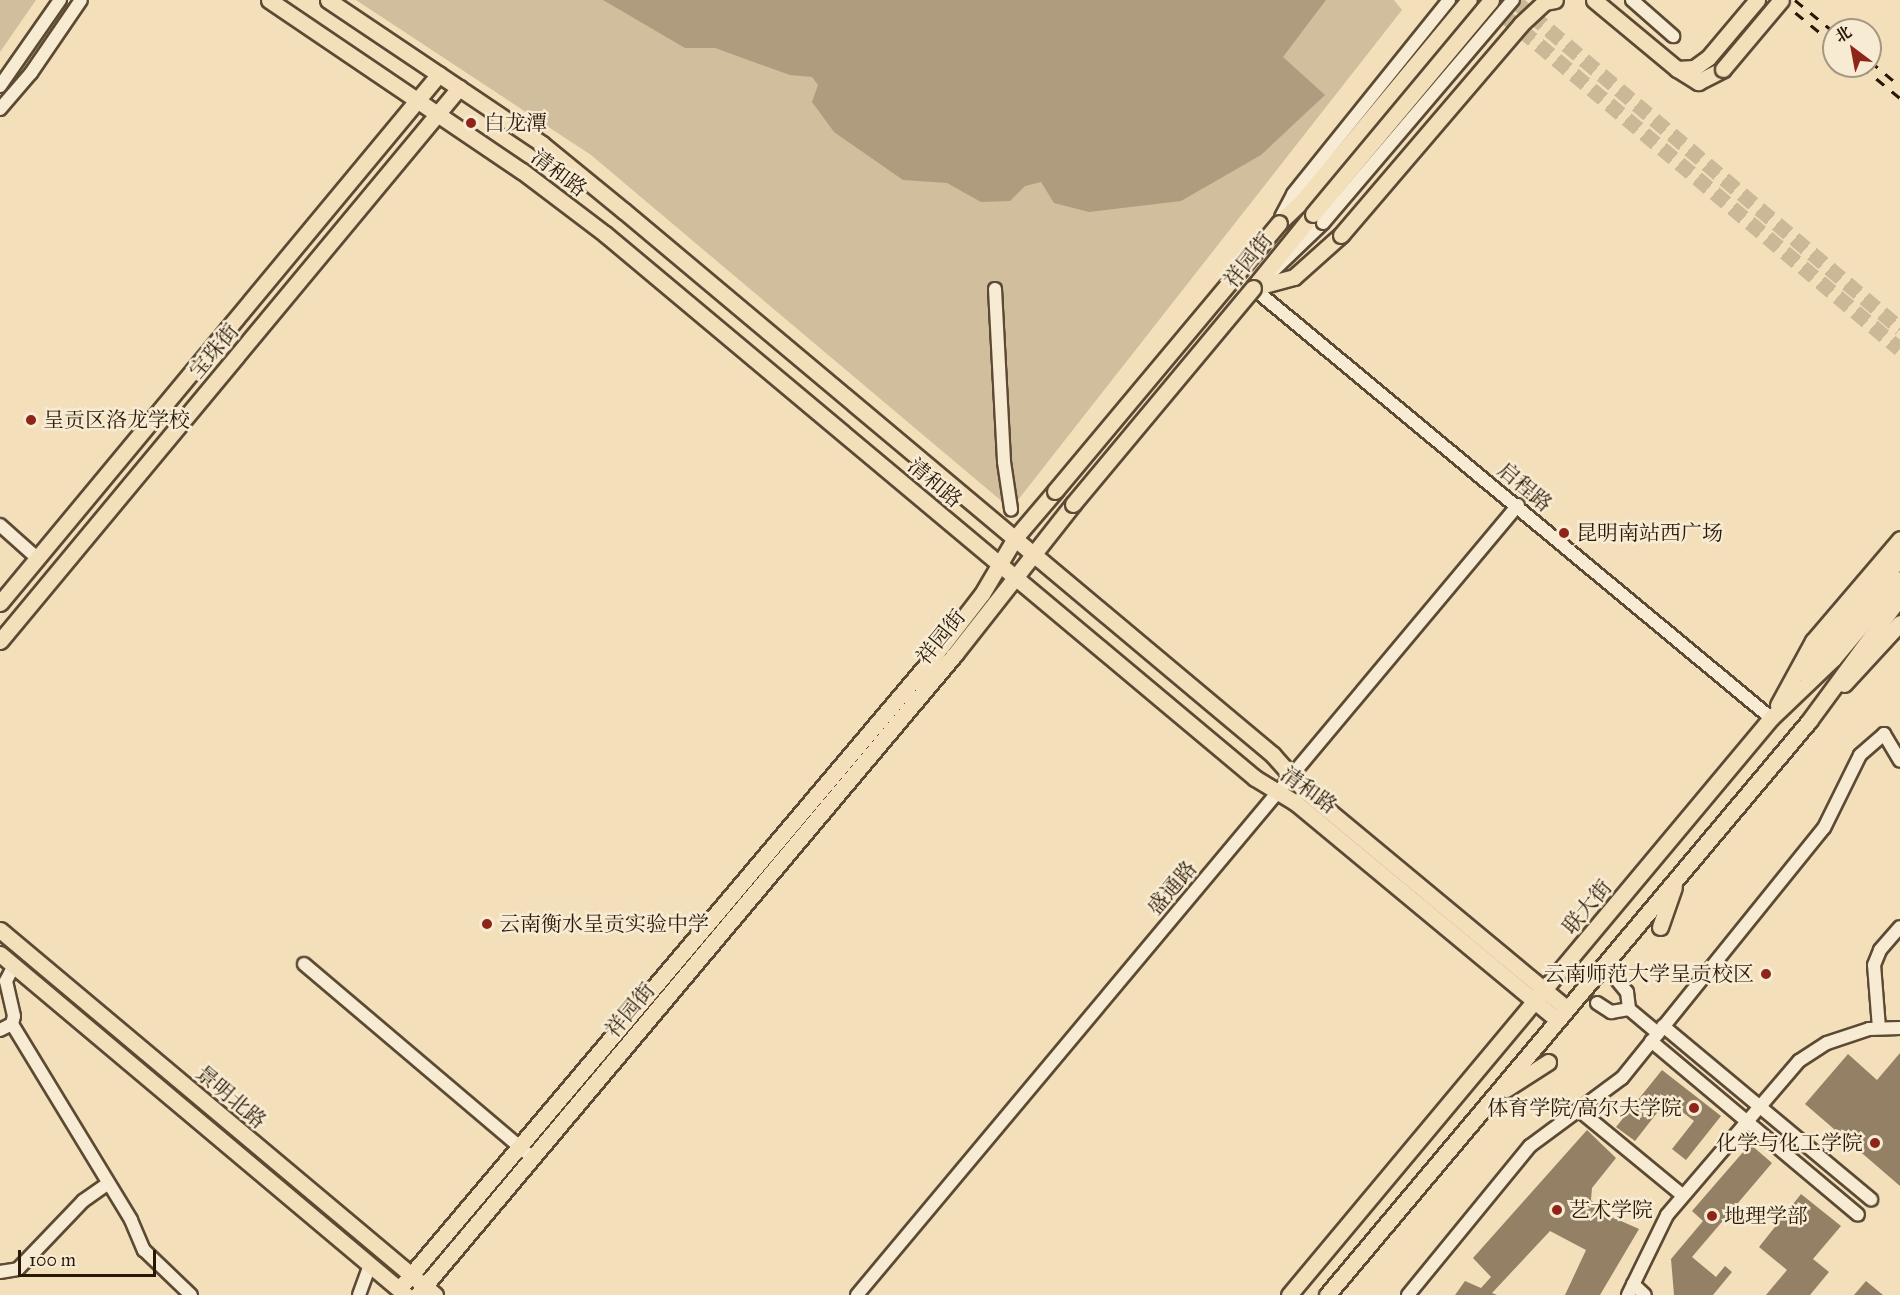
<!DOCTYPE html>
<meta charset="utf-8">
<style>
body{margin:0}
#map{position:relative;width:1900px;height:1295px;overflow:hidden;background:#f3e0bb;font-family:"IM FELL Great Primer","Noto Serif SC",serif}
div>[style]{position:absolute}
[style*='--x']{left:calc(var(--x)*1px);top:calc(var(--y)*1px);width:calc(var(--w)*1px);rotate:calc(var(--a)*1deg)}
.green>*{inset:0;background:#d1be9c}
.water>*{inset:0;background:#af9c7e}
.building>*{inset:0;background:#938065}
.major-tunnel>*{height:15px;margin-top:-7.5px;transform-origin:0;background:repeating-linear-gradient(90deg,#cbb897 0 15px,transparent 0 23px)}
.roads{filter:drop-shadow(2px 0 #5c4a34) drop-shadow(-2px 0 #5c4a34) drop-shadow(0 2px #5c4a34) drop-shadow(0 -2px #5c4a34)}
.minor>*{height:12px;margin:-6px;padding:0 6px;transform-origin:6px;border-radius:6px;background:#f7ebd3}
.major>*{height:15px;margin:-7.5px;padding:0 7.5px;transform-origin:7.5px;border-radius:7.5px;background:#f3e0bb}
.rail>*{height:3px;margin-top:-1.5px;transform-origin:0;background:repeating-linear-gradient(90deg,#2a1807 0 10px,transparent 0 20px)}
.bridges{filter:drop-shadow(2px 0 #5c4a34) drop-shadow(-2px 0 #5c4a34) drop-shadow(0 2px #5c4a34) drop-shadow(0 -2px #5c4a34)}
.minor-bridge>*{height:12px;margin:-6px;padding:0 6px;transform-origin:6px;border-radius:6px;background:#f7ebd3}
.major-bridge>*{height:15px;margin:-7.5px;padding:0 7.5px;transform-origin:7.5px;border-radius:7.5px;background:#f3e0bb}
.dots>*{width:16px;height:16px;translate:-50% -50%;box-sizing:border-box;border:3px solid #f7ebd3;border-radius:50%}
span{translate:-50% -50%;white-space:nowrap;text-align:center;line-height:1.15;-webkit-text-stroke:5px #f7ebd3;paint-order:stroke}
.poi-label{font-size:21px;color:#2a1807}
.left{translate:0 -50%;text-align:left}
.right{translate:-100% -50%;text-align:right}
.street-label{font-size:21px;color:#2a1807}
.north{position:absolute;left:1822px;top:18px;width:60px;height:60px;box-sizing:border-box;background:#f7ebd3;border:2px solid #a59781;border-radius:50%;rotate:328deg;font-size:16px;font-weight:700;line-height:24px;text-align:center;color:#2a1807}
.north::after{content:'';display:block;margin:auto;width:21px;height:27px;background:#8f2418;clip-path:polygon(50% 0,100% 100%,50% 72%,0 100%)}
.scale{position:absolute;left:18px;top:1250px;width:138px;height:27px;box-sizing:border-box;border:3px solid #2a1807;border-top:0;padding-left:8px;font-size:18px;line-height:21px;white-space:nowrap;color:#2a1807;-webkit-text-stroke:4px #f7ebd3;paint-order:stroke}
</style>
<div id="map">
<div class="green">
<div style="clip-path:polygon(0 0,36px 0,0 52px)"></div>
<div style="clip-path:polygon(356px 0,1394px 0,1402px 10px,1011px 509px,591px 155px)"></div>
</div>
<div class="water">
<div style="clip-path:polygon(603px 0,1326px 0,1283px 57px,1325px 95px,1261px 155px,1181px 201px,1089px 212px,1054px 203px,1041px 182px,1025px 186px,1010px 201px,981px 202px,947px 183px,903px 180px,834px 132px,812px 102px,818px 85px,812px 77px,790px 75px,715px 48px,685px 48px)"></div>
</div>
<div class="building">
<div style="clip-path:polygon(1900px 1053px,1900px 1186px,1805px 1104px,1848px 1054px,1877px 1080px)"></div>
<div style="clip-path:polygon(1662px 1070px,1721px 1116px,1686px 1160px,1672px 1149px,1694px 1121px,1667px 1100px,1635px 1141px,1616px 1127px)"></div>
<div style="clip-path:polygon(1587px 1130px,1616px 1158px,1592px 1188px,1591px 1200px,1603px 1213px,1639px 1229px,1600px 1295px,1565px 1295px,1586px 1250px,1550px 1231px,1492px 1293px,1497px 1295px,1455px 1295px,1465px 1281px,1481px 1288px,1491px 1277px,1473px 1258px)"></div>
<div style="clip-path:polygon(1750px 1144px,1772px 1163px,1692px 1257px,1716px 1277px,1725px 1266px,1732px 1272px,1713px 1295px,1674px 1295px,1671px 1259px,1703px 1221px,1692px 1211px)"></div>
<div style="clip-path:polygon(1801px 1194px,1841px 1226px,1813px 1259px,1829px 1272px,1810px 1295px,1766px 1295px,1787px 1270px,1759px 1247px)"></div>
<div style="clip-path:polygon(1866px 1281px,1883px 1295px,1854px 1295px)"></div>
</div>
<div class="major-tunnel">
<div style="--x:1486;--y:0;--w:541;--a:40.13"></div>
<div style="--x:1514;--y:0;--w:507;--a:40.36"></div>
</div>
<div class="roads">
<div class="minor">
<div style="--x:1632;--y:0;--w:55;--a:41.3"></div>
<div style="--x:0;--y:86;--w:105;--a:-55.1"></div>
<div style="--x:0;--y:109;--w:48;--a:-49.3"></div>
<div style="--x:31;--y:73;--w:88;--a:-55.6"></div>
<div style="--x:1281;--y:217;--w:26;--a:-62"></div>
<div style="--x:1293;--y:194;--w:249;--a:-51.2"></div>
<div style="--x:1271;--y:273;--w:72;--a:-43.9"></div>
<div style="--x:1258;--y:284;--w:6;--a:141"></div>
<div style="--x:1253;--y:288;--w:673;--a:39.7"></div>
<div style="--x:995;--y:289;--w:173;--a:87"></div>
<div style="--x:1004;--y:462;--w:48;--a:81.5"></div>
<div style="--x:0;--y:525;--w:50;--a:41.7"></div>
<div style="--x:304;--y:964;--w:300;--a:40.3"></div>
<div style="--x:1616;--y:979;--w:17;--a:50"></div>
<div style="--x:1627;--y:992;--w:17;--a:83"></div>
<div style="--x:1597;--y:1003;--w:17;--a:33"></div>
<div style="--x:1611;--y:1012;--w:18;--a:-9"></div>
<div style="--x:1629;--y:1009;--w:38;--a:40"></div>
<div style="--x:12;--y:1024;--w:229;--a:58.7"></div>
<div style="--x:131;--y:1220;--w:33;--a:67"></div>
<div style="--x:144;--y:1250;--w:65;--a:43.8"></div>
<div style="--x:1663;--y:1026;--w:271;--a:39.8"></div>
<div style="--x:1879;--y:1028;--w:63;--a:-94.5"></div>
<div style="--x:1874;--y:965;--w:16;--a:-68"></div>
<div style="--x:1880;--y:950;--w:30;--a:-49"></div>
<div style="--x:0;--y:1030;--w:13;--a:-27"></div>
<div style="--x:12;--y:1024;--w:8;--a:-76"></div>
<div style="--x:14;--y:1016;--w:36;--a:-103"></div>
<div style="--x:6;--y:981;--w:18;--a:-63"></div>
<div style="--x:1651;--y:1041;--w:270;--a:40"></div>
<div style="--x:1579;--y:1110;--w:134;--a:39.5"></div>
<div style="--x:0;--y:1272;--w:18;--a:-9"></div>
<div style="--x:18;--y:1269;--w:94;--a:-46.3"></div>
<div style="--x:83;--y:1201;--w:28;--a:-35"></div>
<div style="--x:1633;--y:1284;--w:16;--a:43"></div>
<div style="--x:359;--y:1295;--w:32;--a:-70"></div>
<div style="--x:857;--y:1295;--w:1030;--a:-50.08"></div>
<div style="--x:1408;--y:1295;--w:193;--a:-50.7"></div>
<div style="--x:1530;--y:1146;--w:114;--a:-36.5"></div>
<div style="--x:1622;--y:1078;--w:321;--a:-51.1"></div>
<div style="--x:1824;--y:828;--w:81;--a:-63.7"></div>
<div style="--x:1860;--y:755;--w:32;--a:-41"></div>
<div style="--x:1884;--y:734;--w:31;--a:59"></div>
<div style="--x:1628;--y:1295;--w:89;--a:-64"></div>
<div style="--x:1667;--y:1215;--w:203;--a:-49.4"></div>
<div style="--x:1799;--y:1061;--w:33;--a:-33"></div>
<div style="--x:1827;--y:1043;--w:44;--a:-18.4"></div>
<div style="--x:1869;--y:1029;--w:31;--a:-2"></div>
</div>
<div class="major">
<div style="--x:269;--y:0;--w:305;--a:34.1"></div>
<div style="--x:522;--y:171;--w:104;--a:37.2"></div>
<div style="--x:605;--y:234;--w:848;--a:39.93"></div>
<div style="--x:1255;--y:778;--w:48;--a:31.4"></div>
<div style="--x:1296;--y:803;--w:339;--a:39.7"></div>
<div style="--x:328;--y:0;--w:258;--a:33.9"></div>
<div style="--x:542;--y:144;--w:106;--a:39.3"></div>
<div style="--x:624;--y:211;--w:847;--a:39.97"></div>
<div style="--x:1273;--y:755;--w:50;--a:48.3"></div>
<div style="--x:1306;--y:792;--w:339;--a:39.7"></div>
<div style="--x:1594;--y:0;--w:108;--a:39.7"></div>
<div style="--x:1677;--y:69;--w:17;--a:-3"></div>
<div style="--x:1694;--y:68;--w:17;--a:-36"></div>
<div style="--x:1708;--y:58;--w:76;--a:-49.8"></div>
<div style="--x:1677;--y:69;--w:25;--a:32"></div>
<div style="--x:1698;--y:82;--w:28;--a:-27"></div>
<div style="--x:1279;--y:223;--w:32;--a:-44"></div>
<div style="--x:1302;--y:201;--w:261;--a:-50.3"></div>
<div style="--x:1253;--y:288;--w:42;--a:-15"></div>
<div style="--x:1294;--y:277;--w:63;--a:-41.8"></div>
<div style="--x:1253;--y:288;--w:95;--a:-51"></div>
<div style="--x:0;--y:603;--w:687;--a:-50.31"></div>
<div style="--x:0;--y:641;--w:719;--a:-50.31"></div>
<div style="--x:1804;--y:673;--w:150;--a:-50.1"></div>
<div style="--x:1844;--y:684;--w:83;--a:-47.4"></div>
<div style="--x:1778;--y:705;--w:73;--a:-61.3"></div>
<div style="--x:1813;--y:641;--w:134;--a:-49.5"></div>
<div style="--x:1660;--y:927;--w:42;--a:-70.7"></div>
<div style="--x:0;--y:930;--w:568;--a:40"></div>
<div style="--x:0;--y:954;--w:530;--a:40.03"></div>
<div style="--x:1506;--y:1089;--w:50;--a:-32.7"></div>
<div style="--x:399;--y:1289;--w:829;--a:-49.8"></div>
<div style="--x:934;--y:656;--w:78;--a:-52.3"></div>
<div style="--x:982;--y:594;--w:65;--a:-59.5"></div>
<div style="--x:1015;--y:538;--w:62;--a:-49.6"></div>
<div style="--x:417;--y:1295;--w:837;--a:-49.99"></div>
<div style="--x:955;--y:654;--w:191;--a:-51.8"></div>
<div style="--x:1289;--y:1295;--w:752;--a:-50.13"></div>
<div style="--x:1771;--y:718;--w:86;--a:-43.6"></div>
<div style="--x:1833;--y:659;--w:104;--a:-50.1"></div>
<div style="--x:1327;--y:1295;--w:750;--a:-49.98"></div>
<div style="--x:1809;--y:721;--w:154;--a:-53.7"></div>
</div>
</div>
<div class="rail">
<div style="--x:1780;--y:0;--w:70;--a:39.2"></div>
<div style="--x:1795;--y:0;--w:50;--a:39.4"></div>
<div style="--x:1870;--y:61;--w:39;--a:40"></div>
<div style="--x:1861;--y:66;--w:50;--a:39.4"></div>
</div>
<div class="bridges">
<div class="minor-bridge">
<div style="--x:1323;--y:223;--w:293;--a:-49.6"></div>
</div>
<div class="major-bridge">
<div style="--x:1723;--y:69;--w:90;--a:-50"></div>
<div style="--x:1313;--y:214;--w:278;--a:-50.2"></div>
<div style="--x:1341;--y:235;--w:277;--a:-49.5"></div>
<div style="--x:1521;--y:24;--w:33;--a:-43"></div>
<div style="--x:1545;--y:2;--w:10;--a:-11"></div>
<div style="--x:1055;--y:491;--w:349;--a:-50.1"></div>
<div style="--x:1073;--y:504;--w:281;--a:-50.2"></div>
</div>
</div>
<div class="dots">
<div style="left:471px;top:123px;background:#8f2418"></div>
<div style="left:31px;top:420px;background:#8f2418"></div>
<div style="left:1564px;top:533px;background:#8f2418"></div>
<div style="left:487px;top:924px;background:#8f2418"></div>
<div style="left:1766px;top:974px;background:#8f2418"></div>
<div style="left:1694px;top:1108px;background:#8f2418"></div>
<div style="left:1875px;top:1143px;background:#8f2418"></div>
<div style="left:1557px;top:1210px;background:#8f2418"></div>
<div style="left:1712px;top:1216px;background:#8f2418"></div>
</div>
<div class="poi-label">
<span class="left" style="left:484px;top:123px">白龙潭</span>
<span class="left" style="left:43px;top:420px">呈贡区洛龙学校</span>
<span class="left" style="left:1576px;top:533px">昆明南站西广场</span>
<span class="left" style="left:499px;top:924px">云南衡水呈贡实验中学</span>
<span class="right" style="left:1754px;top:974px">云南师范大学呈贡校区</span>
<span class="right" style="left:1682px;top:1108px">体育学院/高尔夫学院</span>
<span class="right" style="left:1863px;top:1143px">化学与化工学院</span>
<span class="left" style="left:1569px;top:1210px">艺术学院</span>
<span class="left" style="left:1724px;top:1216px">地理学部</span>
</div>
<div class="street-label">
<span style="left:559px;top:173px;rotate:37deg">清和路</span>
<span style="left:1248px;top:260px;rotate:-51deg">祥园街</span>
<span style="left:214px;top:351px;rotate:-50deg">宝珠街</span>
<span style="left:935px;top:483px;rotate:40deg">清和路</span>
<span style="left:1525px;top:487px;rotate:40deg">启程路</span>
<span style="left:941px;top:637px;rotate:-51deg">祥园街</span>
<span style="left:1309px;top:790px;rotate:36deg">清和路</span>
<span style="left:1172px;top:888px;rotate:-50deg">盛通路</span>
<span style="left:1587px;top:907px;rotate:-50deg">联大街</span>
<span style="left:630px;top:1010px;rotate:-50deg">祥园街</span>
<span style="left:231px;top:1097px;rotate:40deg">景明北路</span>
</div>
<div class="north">北</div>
<div class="scale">100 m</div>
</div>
